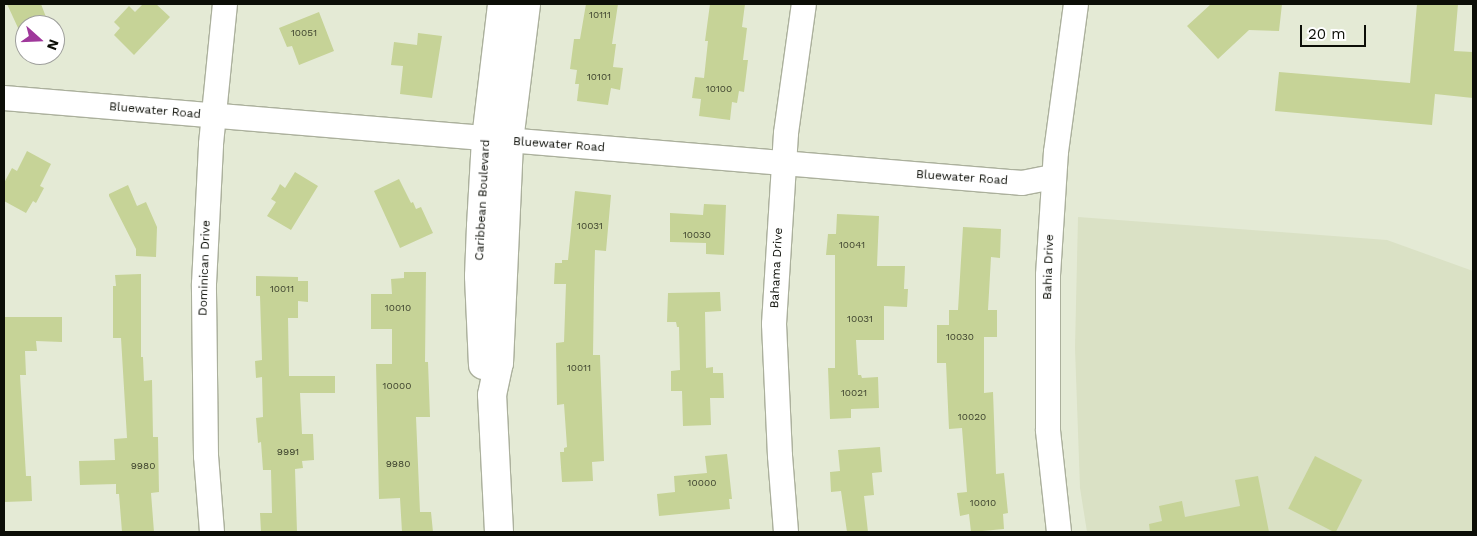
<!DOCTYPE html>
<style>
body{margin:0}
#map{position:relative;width:1477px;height:536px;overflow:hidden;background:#e4ead5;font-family:"Work Sans",sans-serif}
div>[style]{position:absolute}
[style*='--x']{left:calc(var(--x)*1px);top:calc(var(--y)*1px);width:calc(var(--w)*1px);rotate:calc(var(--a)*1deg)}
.built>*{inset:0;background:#dae1c5}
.building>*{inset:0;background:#c6d397;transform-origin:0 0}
.roads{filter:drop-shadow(1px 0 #abb09c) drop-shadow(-1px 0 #abb09c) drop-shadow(0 1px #abb09c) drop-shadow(0 -1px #abb09c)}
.street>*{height:24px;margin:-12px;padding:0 12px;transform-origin:12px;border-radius:12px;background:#fff}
.secondary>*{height:28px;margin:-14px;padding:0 14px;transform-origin:14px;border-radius:14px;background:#fff}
span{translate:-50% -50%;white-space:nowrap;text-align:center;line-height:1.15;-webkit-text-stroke:4.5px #fff;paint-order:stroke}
.number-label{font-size:10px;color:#3a3f2b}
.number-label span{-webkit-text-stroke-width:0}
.street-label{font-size:12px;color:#0c0e07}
.frame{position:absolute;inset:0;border:5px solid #0c0e07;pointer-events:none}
.north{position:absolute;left:15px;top:15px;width:50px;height:50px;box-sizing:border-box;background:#fff;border:1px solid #9e9f9c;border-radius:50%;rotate:110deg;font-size:14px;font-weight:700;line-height:20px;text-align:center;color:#0c0e07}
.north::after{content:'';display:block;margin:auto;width:18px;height:22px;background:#9f389b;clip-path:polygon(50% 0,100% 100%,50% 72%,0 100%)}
.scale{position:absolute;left:1300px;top:25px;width:66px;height:22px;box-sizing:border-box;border:2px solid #0c0e07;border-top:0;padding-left:6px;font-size:15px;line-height:18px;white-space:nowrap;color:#0c0e07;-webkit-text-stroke:4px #fff;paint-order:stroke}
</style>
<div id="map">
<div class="built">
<div style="clip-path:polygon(1078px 217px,1387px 240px,1473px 271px,1473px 532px,1087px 532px,1080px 488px,1075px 348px)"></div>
</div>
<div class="building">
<div style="clip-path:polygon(7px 4px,41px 4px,49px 25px,25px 25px,25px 43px)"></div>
<div style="clip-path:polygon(143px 4px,156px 4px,170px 17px,134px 55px,114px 35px,120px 28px,114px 22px,129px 6px,135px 12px)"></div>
<div style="clip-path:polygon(586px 4px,618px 4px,612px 44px,616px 44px,613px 67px,623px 68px,620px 90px,611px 88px,608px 105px,577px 101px,579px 84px,575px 84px,577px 70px,570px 69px,574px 39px,580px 39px)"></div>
<div style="clip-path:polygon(710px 4px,745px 4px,742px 27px,747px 28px,743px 60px,748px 60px,744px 92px,739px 91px,737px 103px,732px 102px,730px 120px,699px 116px,701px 99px,692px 98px,695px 77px,704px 78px,708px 41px,705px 41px)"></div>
<div style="clip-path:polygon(1211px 4px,1282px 4px,1279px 31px,1249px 30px,1218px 59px,1187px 26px)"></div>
<div style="clip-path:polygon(1417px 4px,1458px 4px,1454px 51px,1473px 52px,1473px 98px,1435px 94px,1432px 125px,1275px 111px,1279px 72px,1410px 83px)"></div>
<div style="clip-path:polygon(319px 12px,334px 51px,299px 65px,292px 46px,287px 47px,279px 28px)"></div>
<div style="clip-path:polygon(418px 33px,442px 36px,432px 98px,400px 94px,403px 66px,391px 65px,394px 42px,417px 45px)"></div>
<div style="clip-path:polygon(27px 151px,51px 164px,40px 186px,44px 188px,36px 203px,33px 201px,26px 213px,4px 201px,4px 183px,12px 168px,17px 171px)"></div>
<div style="clip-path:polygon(295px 172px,318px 186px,291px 230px,267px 216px,276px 202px,271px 199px,276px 192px,280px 184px,285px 188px)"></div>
<div style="clip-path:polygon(399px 179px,411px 203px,413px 202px,416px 209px,421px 207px,433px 233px,400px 248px,374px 191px)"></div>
<div style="clip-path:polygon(128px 185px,137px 206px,146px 202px,157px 227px,156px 257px,136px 256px,136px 249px,109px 196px,109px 194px)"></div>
<div style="clip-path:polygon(575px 191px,611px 195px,606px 251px,595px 250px,594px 287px,593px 355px,600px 355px,604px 461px,592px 462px,593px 481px,562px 482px,560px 452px,564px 452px,564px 448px,567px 447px,564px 404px,557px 405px,556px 343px,564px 342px,566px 284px,554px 284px,555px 263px,562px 263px,562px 260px,568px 260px)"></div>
<div style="clip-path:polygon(704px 204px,726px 205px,724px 255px,706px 254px,706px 243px,670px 242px,670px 213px,703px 215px)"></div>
<div style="clip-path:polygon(837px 214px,879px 216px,877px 266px,905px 266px,904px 289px,908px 289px,907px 307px,884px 306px,884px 340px,856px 340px,858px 375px,861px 375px,862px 378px,878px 377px,879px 408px,851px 409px,851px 418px,830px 419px,828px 368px,835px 368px,835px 255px,826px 255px,828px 234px,836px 234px)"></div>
<div style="clip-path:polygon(963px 227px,1001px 229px,1000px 258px,991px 257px,988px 310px,997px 310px,997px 337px,984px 337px,984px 393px,993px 392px,996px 474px,1004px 473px,1008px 513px,1003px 514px,1004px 529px,971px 532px,969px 514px,960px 516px,957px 493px,967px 492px,962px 428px,949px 429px,946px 363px,937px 363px,937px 325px,949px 325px,949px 310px,958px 310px)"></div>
<div style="clip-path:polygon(404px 272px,426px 272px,425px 362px,428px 362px,430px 417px,416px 417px,420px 512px,431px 512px,433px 532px,402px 532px,400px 498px,379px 499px,376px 364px,392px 364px,392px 329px,371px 329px,371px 294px,392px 294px,391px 279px,404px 278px)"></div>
<div style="clip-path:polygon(141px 274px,141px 357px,143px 357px,144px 381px,152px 380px,153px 437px,158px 437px,159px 492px,151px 493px,154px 532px,122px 532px,119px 494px,116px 494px,116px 484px,80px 485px,79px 461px,115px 460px,114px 439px,127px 438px,121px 338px,113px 338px,113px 286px,116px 286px,115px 275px)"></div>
<div style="clip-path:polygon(256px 276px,298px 277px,298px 281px,308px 281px,308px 302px,298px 301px,298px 318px,288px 318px,289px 376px,335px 376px,335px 393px,300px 393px,302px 434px,313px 434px,314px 460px,302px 461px,303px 468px,295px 469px,297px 532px,261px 532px,260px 513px,272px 513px,271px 470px,263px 470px,261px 442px,258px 443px,256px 418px,263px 417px,262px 377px,256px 378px,255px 361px,262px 360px,260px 296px,256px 296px)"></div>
<div style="clip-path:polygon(720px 292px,721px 311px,705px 312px,706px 368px,713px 367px,713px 373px,723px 373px,724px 398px,710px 398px,711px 425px,683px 426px,682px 391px,671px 391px,671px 371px,680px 370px,679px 327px,677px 327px,676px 322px,667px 322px,668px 293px)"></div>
<div style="clip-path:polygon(4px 317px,62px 317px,62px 342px,36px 341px,37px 351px,25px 351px,26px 375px,20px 375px,26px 476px,31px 476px,32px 501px,4px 502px)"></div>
<div style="clip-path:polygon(880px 447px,882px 472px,872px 473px,874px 495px,864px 496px,868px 532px,847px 532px,841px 491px,831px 492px,830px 472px,840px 471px,838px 450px)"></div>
<div style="clip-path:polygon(727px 454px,732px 499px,729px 499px,730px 509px,659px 516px,657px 494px,675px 492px,674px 476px,707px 473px,705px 456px)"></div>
<div style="left:1315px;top:456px;width:53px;height:59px;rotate:27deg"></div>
<div style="clip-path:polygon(1258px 476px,1269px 532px,1150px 532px,1149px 524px,1162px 521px,1159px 506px,1182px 501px,1185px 517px,1240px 506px,1235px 480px)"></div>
</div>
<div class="roads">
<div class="street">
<div style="--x:4;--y:98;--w:1022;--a:4.77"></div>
<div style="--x:1022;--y:183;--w:32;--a:-11"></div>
<div style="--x:212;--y:532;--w:76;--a:-94.5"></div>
<div style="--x:206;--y:456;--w:172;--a:-90.7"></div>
<div style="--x:204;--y:284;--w:140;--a:-87.1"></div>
<div style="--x:211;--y:144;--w:141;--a:-84.3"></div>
<div style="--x:786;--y:532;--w:76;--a:-94.5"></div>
<div style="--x:780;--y:456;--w:132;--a:-92.6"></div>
<div style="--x:774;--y:324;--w:191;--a:-86.4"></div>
<div style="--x:786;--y:133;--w:130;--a:-82.1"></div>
<div style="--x:1059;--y:532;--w:103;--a:-96.2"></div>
<div style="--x:1048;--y:430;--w:155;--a:-90"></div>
<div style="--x:1048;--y:275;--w:123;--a:-86.3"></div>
<div style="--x:1056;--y:152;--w:149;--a:-82.3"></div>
</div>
<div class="secondary">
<div style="--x:483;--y:365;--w:89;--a:-92.6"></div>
<div style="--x:479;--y:276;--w:50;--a:-87.7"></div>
<div style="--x:481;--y:226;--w:87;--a:-86.7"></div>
<div style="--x:486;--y:139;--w:136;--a:-83.2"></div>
<div style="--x:499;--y:532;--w:137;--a:-92.9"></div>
<div style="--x:492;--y:395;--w:33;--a:-78"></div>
<div style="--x:499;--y:363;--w:222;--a:-87.4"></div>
<div style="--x:509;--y:141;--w:138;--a:-82.9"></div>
</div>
</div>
<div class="number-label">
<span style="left:600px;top:15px">10111</span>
<span style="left:304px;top:33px">10051</span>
<span style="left:599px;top:77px">10101</span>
<span style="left:719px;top:89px">10100</span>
<span style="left:590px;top:226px">10031</span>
<span style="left:697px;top:235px">10030</span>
<span style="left:852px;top:245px">10041</span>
<span style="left:282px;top:289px">10011</span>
<span style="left:398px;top:308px">10010</span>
<span style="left:860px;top:319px">10031</span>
<span style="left:960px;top:337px">10030</span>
<span style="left:579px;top:368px">10011</span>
<span style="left:397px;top:386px">10000</span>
<span style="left:854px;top:393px">10021</span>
<span style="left:972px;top:417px">10020</span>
<span style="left:288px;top:452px">9991</span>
<span style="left:398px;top:464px">9980</span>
<span style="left:143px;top:466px">9980</span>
<span style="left:702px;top:483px">10000</span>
<span style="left:983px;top:503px">10010</span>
</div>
<div class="street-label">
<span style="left:155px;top:111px;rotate:5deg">Bluewater Road</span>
<span style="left:559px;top:145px;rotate:4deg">Bluewater Road</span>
<span style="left:962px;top:178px;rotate:4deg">Bluewater Road</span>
<span style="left:483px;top:200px;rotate:-87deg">Caribbean Boulevard</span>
<span style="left:1049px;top:267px;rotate:-88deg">Bahia Drive</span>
<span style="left:205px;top:268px;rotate:-88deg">Dominican Drive</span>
<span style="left:777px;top:268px;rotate:-87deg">Bahama Drive</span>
</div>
<div class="frame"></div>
<div class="north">N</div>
<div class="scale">20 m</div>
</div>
